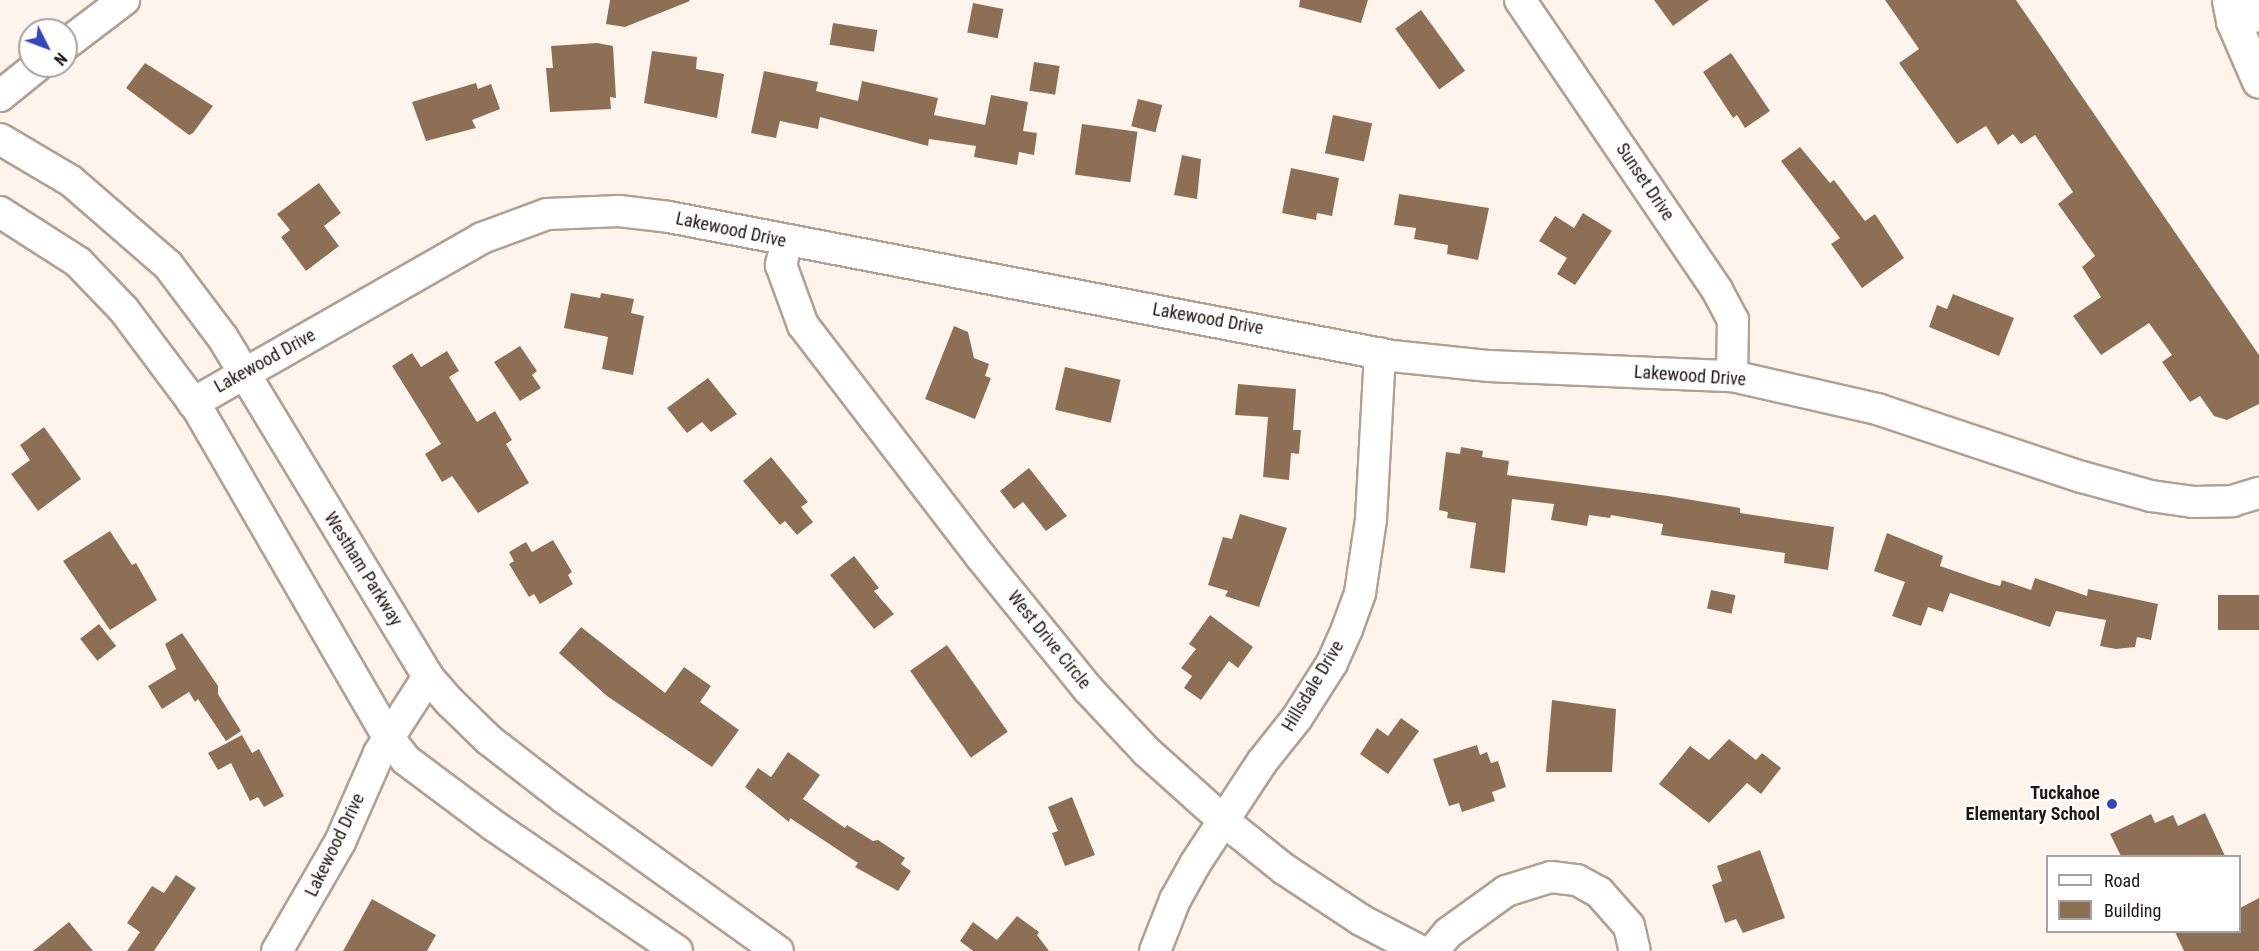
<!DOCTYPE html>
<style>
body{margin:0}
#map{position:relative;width:2259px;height:951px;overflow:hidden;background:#fff4eb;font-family:"Roboto Condensed",sans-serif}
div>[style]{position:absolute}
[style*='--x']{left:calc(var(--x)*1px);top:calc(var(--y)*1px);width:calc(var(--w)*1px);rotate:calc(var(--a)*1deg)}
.building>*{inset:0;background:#8d6f56;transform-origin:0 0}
.roads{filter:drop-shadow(2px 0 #b2a193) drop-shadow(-2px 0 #b2a193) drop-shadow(0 2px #b2a193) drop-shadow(0 -2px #b2a193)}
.street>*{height:30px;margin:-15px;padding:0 15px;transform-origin:15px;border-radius:15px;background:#fff}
.secondary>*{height:33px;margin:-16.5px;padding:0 16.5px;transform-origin:16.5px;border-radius:16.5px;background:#fff}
.dots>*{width:16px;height:16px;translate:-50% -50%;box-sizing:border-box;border:3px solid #fff;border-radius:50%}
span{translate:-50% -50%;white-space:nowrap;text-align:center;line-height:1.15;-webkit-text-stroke:4.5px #fff;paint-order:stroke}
.street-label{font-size:18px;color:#1f1914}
.poi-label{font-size:18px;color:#1f1914;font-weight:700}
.right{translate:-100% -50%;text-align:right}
.legend{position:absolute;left:2046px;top:855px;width:195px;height:78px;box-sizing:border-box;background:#fff;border:2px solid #a5a3a1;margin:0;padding:8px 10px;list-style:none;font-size:18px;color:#1f1914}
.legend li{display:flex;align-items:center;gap:12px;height:30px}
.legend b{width:30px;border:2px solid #a5a3a1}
.north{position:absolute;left:18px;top:18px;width:60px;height:60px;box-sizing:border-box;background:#fff;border:2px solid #a5a3a1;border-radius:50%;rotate:132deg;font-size:16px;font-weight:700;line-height:24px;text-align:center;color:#1f1914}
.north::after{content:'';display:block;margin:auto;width:21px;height:27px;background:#3447b9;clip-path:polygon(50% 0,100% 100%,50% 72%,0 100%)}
</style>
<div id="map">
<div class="building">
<div style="clip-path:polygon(610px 0,689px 0,690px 1px,625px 27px,606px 24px)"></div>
<div style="clip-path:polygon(1300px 0,1368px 0,1361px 23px,1299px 7px)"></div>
<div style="clip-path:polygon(1654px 0,1709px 0,1673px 26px)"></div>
<div style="clip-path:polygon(1885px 0,2016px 0,2259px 355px,2259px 404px,2227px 420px,2214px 416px,2200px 396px,2190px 402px,2162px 362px,2172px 355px,2149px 323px,2101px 355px,2073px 316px,2101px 297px,2082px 267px,2095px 256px,2058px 204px,2073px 192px,2035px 135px,2021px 144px,2013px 134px,1998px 145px,1986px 126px,1957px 144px,1899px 63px,1919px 49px)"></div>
<div style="left:973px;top:3px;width:31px;height:30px;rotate:11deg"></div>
<div style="left:1421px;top:10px;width:75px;height:32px;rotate:54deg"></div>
<div style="left:833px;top:23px;width:45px;height:22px;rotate:9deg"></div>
<div style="clip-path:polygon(597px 43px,613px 46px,616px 98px,610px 97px,611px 109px,550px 112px,546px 68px,553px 68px,551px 46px)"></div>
<div style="clip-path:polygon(652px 51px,697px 57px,696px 69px,724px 74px,717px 118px,644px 103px)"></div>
<div style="clip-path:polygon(1731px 53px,1770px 111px,1745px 128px,1737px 115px,1733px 118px,1703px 72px)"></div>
<div style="left:1034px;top:62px;width:26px;height:29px;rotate:9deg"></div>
<div style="clip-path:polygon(145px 63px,213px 106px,193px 133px,189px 135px,126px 88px)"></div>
<div style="clip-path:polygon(764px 71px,818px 82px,816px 91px,858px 101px,862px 81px,938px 98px,934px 115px,985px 125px,991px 95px,1028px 102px,1023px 131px,1037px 133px,1034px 155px,1019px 152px,1017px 165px,974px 157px,976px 146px,929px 139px,928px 146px,820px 117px,818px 129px,780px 121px,776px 138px,751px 133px)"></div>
<div style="clip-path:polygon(476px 83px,478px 89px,491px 84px,500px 109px,472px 120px,476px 128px,426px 141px,412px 102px)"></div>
<div style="left:1138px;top:99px;width:25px;height:28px;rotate:14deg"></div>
<div style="left:1333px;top:115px;width:40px;height:39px;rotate:12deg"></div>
<div style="left:1082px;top:124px;width:56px;height:51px;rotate:8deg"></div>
<div style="clip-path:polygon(1800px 147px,1830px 183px,1834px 180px,1865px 221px,1875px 214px,1904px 258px,1862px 288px,1831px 244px,1840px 238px,1781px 161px)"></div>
<div style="clip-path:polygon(1182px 155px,1201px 159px,1197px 199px,1174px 195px)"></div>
<div style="clip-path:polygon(1291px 168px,1339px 178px,1332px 216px,1317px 213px,1316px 220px,1282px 213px)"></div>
<div style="clip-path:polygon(319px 183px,341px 213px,324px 226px,339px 246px,306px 271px,281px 237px,290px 230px,277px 214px)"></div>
<div style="clip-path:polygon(1399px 194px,1489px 208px,1478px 260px,1447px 254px,1448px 245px,1414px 239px,1416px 228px,1394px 225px)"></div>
<div style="clip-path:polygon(1583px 213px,1612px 231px,1575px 285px,1557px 274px,1567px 258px,1539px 241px,1555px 216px,1574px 228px)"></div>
<div style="clip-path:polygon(571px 293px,600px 298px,601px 293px,634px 299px,631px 313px,644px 316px,633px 375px,602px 369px,608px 337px,564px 328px)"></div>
<div style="clip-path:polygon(1953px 294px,2014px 318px,1999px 356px,1929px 327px,1937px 305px,1947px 309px)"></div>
<div style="clip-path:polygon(954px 326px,968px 332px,974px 358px,989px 364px,985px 376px,991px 378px,975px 419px,925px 399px)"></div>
<div style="clip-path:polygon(520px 346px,537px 371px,532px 375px,541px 388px,520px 401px,494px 362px)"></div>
<div style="clip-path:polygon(447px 351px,459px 371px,449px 377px,477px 422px,495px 411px,512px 440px,506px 444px,529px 483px,478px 513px,452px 476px,442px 482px,425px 454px,441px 444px,392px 366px,412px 353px,421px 367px)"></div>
<div style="left:1065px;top:367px;width:57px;height:44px;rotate:13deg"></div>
<div style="clip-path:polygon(708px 378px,737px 414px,711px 432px,702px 422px,687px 433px,667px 408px)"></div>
<div style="clip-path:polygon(1238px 384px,1296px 389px,1293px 430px,1301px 430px,1299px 454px,1291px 453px,1289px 480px,1263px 477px,1268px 417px,1235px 415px)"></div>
<div style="clip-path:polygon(44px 427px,81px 479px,38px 511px,11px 474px,30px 460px,20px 445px)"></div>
<div style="clip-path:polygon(1461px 447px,1483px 451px,1482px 457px,1509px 461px,1507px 475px,1668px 496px,1740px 508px,1740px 513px,1834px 527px,1828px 570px,1784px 563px,1785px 553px,1661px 535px,1663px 524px,1611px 515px,1610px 518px,1589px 515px,1587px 526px,1551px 520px,1554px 504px,1512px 499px,1505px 573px,1470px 568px,1476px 523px,1447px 518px,1448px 512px,1439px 510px,1446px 452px,1460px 454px)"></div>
<div style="clip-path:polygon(771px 457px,808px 502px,801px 507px,813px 522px,797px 535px,785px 521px,780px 525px,743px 481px)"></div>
<div style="clip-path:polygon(1029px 468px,1067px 516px,1046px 531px,1023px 502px,1014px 509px,1000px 491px)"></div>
<div style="clip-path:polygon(1240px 514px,1287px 528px,1259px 607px,1225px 596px,1228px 591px,1208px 585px,1223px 537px,1232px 539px)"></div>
<div style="clip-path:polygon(110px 531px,132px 565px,136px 563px,157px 600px,110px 630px,63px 561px)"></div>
<div style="clip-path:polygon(1887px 533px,1943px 556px,1940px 566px,1989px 583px,2000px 586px,2002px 580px,2031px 590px,2035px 578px,2087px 596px,2088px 589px,2158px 604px,2151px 640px,2137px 637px,2135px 647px,2116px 649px,2100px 646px,2106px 620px,2056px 611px,2050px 627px,1950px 593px,1943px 612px,1928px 607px,1921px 626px,1892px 616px,1905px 582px,1874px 571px)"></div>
<div style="clip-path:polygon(553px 540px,572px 572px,568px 575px,573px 584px,540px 604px,534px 594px,529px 597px,509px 564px,514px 561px,509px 552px,526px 542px,532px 552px)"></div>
<div style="clip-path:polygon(854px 556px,879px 588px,874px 591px,894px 614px,874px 629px,830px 575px)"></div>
<div style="left:1711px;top:590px;width:25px;height:19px;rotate:12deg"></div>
<div style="left:2259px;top:595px;width:35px;height:41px;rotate:90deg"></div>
<div style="clip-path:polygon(1210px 615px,1253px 647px,1238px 668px,1229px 661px,1201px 700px,1184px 688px,1192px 676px,1181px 668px,1196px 649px,1189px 644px)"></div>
<div style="left:99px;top:624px;width:28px;height:24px;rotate:52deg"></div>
<div style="clip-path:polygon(581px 627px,665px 693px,684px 667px,711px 686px,700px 702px,739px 730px,712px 767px,607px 696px,559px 653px)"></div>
<div style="clip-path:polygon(182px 633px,218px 686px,218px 694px,241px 731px,226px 741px,198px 699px,195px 702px,189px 692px,162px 709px,148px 686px,176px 669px,165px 644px)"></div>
<div style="left:947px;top:645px;width:106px;height:45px;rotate:55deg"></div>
<div style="clip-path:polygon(1552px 700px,1616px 709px,1612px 772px,1546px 772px)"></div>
<div style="clip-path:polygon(1401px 718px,1419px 731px,1388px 774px,1360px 754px,1377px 728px,1388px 736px)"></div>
<div style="clip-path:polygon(242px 735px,252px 753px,259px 749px,284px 796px,264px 807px,258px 797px,250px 801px,231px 763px,218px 770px,208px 753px)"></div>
<div style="clip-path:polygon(1729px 739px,1756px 760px,1762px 753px,1781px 768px,1761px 794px,1747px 783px,1709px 823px,1659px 784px,1690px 746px,1709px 760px)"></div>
<div style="clip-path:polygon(1477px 745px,1480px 755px,1487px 752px,1491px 763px,1498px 761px,1506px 787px,1492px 792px,1495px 801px,1462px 812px,1459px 803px,1449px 806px,1433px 759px)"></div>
<div style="clip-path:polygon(788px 752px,820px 775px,803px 799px,845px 828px,847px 825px,873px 841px,878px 840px,905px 858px,901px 864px,911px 871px,898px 891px,855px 867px,858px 863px,790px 818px,789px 822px,745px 787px,758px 768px,771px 777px)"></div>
<div style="clip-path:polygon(1072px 797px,1095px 855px,1065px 866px,1052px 833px,1058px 831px,1048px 807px)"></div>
<div style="clip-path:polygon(2205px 813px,2225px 856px,2121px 856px,2110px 834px,2151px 814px,2155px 823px,2173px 815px,2178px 826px)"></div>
<div style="clip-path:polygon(1760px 850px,1785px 918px,1743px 933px,1736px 919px,1725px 923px,1712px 885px,1722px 881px,1717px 866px)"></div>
<div style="clip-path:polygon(176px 875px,196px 888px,154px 951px,127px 951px,140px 932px,127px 923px,152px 886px,164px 893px)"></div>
<div style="clip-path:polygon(2259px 898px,2259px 951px,2184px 951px,2175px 932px,2240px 932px,2240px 908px)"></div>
<div style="clip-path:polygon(372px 899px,436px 935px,427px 951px,343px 951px)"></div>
<div style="clip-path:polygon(1017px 916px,1039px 932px,1037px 935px,1049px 951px,973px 951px,960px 941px,973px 922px,997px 940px)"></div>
<div style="clip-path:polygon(69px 922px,93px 951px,33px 951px)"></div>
</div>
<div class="roads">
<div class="street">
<div style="--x:1520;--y:0;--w:351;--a:55.8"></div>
<div style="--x:1717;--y:290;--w:34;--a:62"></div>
<div style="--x:1733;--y:320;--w:56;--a:91"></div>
<div style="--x:66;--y:44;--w:73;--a:-37.2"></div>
<div style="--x:0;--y:96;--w:48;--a:-39"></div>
<div style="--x:0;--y:139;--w:82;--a:30.6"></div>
<div style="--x:71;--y:181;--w:128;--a:40.9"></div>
<div style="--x:168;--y:265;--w:91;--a:53"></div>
<div style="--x:223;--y:338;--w:396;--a:58.8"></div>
<div style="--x:428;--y:677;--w:35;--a:49"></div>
<div style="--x:451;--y:703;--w:53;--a:44.2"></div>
<div style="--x:489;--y:740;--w:95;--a:37.7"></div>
<div style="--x:564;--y:798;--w:263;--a:35.6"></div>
<div style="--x:0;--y:212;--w:93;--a:32.7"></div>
<div style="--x:78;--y:262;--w:66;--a:46.2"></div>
<div style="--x:124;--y:310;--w:124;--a:53.2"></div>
<div style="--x:198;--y:409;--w:379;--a:59.9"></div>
<div style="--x:388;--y:737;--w:29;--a:52"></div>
<div style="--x:406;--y:760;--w:109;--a:36.8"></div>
<div style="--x:493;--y:825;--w:223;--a:34.4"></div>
<div style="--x:787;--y:242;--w:24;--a:105"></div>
<div style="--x:781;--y:265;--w:64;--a:69.9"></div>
<div style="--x:803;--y:325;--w:292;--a:52.5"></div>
<div style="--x:981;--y:557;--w:170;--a:51"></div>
<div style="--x:1088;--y:689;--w:85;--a:46.9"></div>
<div style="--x:1146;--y:751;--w:105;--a:41.9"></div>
<div style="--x:1224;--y:821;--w:77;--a:38.7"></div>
<div style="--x:1284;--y:869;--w:92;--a:33.5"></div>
<div style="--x:1361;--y:920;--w:67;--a:27.7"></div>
<div style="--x:193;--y:403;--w:333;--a:-29.7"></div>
<div style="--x:482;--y:238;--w:69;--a:-20.3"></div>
<div style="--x:547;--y:214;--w:72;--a:-2.4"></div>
<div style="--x:619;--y:211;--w:50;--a:6.8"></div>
<div style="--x:669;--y:217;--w:736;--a:10.88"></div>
<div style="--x:1392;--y:356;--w:98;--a:5.9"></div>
<div style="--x:1489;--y:366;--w:243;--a:2.4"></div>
<div style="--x:1732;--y:376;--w:149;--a:12.8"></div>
<div style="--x:1877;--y:409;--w:216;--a:18.4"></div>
<div style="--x:2082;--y:477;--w:72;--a:15.4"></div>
<div style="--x:2151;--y:496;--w:42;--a:8.1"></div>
<div style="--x:2193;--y:502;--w:39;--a:-1"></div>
<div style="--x:2232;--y:501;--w:28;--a:-17"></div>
<div style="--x:277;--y:951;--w:126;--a:-60"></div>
<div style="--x:340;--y:842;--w:97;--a:-66.3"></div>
<div style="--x:379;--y:753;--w:90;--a:-57.2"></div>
<div style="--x:1155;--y:951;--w:55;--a:-68.6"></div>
<div style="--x:1175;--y:900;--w:41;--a:-60.9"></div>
<div style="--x:1195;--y:864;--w:122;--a:-56.7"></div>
<div style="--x:1262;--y:762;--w:56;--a:-51.5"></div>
<div style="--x:1297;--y:718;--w:65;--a:-57.5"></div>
<div style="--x:1332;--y:663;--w:37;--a:-66"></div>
<div style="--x:1347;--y:629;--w:38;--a:-70"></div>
<div style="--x:1360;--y:593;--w:75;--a:-81.5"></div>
<div style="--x:1371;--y:519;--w:166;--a:-86.9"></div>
<div style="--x:1433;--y:951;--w:23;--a:-50"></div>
<div style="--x:1448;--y:933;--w:72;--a:-35.9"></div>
<div style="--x:1506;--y:891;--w:47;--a:-17.3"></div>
<div style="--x:1551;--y:877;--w:26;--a:7"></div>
<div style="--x:1577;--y:880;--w:25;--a:29"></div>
<div style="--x:1599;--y:892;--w:45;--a:48.6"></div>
<div style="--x:1629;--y:926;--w:26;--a:77"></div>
</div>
<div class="secondary">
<div style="--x:2229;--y:0;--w:21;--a:79"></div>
<div style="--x:2233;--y:21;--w:65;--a:66.6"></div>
<div style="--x:2233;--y:21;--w:27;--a:-17"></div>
</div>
</div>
<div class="dots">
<div style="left:2112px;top:804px;background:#3447b9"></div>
</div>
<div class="street-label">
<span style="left:1645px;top:182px;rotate:56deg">Sunset Drive</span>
<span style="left:731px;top:230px;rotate:12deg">Lakewood Drive</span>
<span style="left:1208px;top:319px;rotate:10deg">Lakewood Drive</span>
<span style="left:265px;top:361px;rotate:-29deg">Lakewood Drive</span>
<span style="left:1690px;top:376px;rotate:4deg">Lakewood Drive</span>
<span style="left:363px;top:569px;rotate:58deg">Westham Parkway</span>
<span style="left:1049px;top:640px;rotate:51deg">West Drive Circle</span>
<span style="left:1313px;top:686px;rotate:-59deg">Hillsdale Drive</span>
<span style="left:335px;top:845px;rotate:-64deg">Lakewood Drive</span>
</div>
<div class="poi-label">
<span class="right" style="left:2100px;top:804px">Tuckahoe<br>Elementary School</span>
</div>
<ul class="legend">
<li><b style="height:8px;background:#fff"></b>Road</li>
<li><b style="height:16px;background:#8d6f56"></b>Building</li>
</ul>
<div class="north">N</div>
</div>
